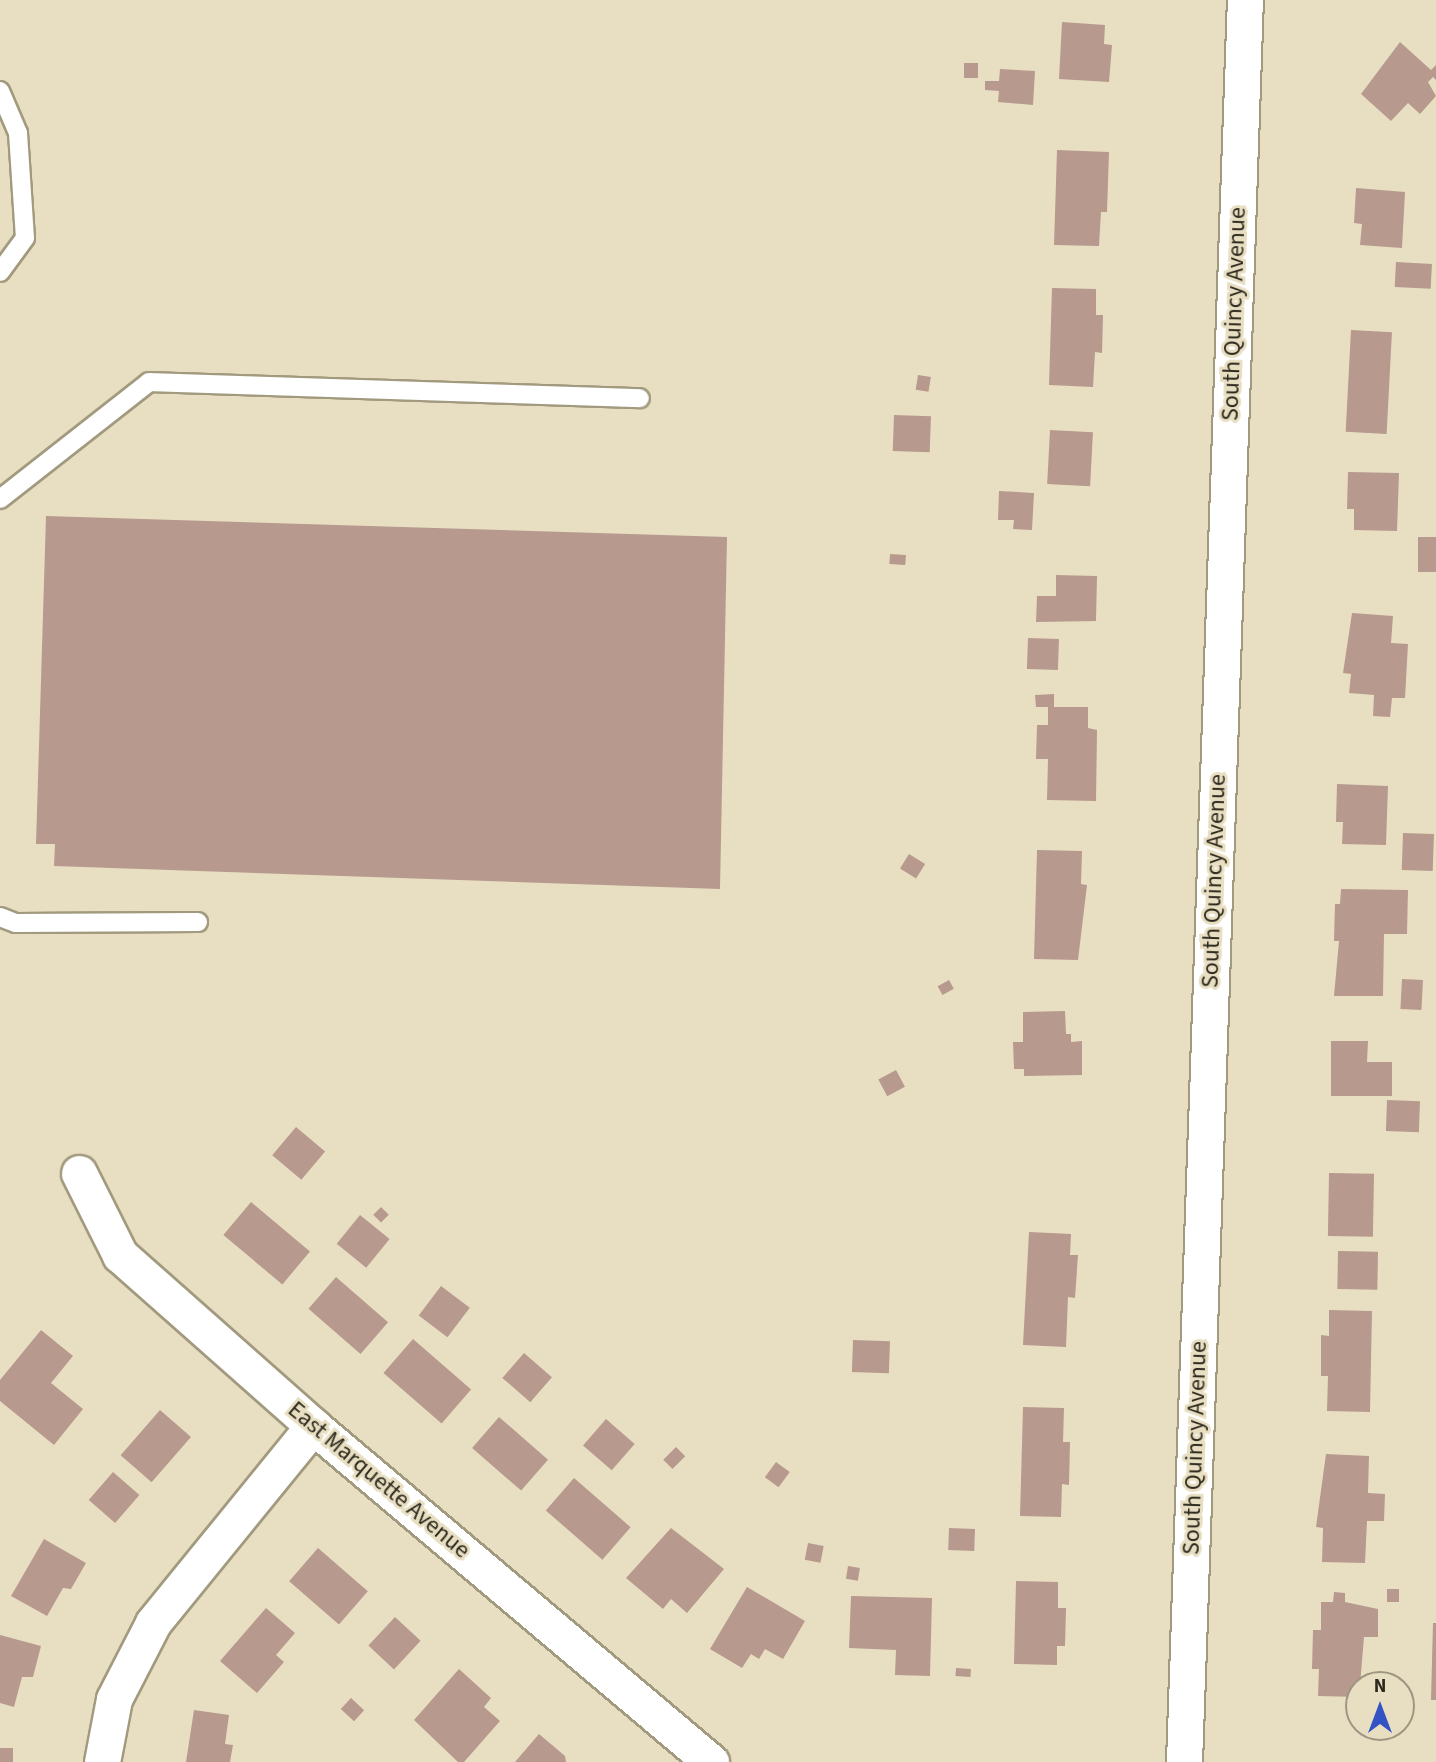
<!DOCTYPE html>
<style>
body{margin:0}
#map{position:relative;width:1436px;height:1762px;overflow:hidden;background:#e8dfc2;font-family:"Source Sans 3",sans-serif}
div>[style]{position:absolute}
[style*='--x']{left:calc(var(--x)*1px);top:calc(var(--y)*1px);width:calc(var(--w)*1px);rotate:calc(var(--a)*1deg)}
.building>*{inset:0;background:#b7998e;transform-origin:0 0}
.roads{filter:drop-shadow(2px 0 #a29a7f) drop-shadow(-2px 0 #a29a7f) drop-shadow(0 2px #a29a7f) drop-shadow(0 -2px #a29a7f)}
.service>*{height:18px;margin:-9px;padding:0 9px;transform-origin:9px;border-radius:9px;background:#fff}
.minor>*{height:35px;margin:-17.5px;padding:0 17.5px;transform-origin:17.5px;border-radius:17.5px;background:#fff}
span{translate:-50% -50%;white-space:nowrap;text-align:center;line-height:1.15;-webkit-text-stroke:6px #e8dfc2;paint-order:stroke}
.street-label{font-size:24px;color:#2d291e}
.north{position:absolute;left:1345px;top:1671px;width:70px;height:70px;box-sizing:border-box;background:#e8dfc2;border:2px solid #9d9680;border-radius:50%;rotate:0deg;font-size:19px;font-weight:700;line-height:28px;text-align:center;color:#2d291e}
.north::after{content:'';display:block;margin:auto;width:24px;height:32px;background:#3352c3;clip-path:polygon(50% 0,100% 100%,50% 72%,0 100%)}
</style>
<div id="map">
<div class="building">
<div style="clip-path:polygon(1062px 22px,1105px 25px,1104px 44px,1112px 45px,1109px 82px,1059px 79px)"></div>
<div style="clip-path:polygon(1400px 42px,1431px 70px,1436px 65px,1436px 80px,1433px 77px,1428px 82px,1436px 96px,1420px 114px,1408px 103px,1391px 121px,1361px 94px)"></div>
<div style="left:964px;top:63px;width:14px;height:15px"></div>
<div style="clip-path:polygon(1000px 69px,1035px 71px,1033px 105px,998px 102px,999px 91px,985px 90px,985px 81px,999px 81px)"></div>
<div style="clip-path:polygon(1057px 150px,1109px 152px,1107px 212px,1101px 212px,1099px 246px,1054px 245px)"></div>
<div style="clip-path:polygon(1356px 188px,1405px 192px,1402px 248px,1360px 245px,1362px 224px,1354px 223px)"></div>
<div style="left:1396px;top:262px;width:36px;height:25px;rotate:3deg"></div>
<div style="clip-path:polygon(1052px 288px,1096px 289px,1096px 315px,1103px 315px,1102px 353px,1095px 352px,1093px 387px,1049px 385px)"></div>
<div style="left:1351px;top:330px;width:41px;height:102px;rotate:3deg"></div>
<div style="left:918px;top:375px;width:13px;height:15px;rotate:9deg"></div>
<div style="left:894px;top:415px;width:37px;height:36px;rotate:2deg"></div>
<div style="left:1050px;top:430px;width:43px;height:54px;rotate:3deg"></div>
<div style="clip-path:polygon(1348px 472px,1399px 473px,1397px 531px,1354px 530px,1354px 509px,1347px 509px)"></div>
<div style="clip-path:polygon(999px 491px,1034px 493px,1032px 530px,1013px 529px,1014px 520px,998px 520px)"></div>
<div style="clip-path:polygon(46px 516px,727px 537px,720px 889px,54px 866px,55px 844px,36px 844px)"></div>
<div style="left:1418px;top:537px;width:18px;height:35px"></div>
<div style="left:890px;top:554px;width:16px;height:10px;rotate:4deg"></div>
<div style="clip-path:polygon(1056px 575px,1097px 576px,1096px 621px,1036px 622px,1037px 596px,1056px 596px)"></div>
<div style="clip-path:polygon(1352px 613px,1393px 616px,1391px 643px,1408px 644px,1405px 698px,1392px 698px,1390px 717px,1373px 716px,1374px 695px,1349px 693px,1351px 674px,1343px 673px)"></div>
<div style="left:1028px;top:638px;width:31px;height:31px;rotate:2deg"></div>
<div style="clip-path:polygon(1054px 694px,1054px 707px,1088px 707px,1088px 728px,1097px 730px,1096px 801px,1047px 800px,1048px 759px,1036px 759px,1037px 725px,1048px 725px,1048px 707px,1036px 707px,1035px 695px)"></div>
<div style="clip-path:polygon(1337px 784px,1388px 786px,1386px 845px,1342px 844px,1343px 822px,1336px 822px)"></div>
<div style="left:1403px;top:833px;width:31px;height:37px;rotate:2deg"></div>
<div style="clip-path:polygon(1037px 850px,1082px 851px,1081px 884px,1087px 885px,1078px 960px,1034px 959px)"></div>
<div style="left:909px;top:854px;width:19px;height:17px;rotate:32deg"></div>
<div style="clip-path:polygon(1341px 889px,1408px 890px,1407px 934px,1384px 934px,1383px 996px,1334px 996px,1339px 941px,1334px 941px,1335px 904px,1340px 904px)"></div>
<div style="left:1402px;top:979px;width:21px;height:30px;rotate:3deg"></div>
<div style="left:949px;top:980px;width:10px;height:13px;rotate:61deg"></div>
<div style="clip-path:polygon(1065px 1011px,1066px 1034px,1071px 1034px,1071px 1042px,1082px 1041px,1082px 1075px,1024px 1076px,1024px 1069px,1014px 1069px,1013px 1042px,1023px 1042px,1023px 1012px)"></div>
<div style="clip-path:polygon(1331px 1041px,1368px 1041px,1367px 1062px,1392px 1062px,1392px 1096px,1331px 1096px)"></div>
<div style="left:896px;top:1070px;width:19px;height:20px;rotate:62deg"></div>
<div style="left:1387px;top:1100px;width:33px;height:31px;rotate:2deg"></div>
<div style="left:296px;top:1127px;width:38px;height:37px;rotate:40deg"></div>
<div style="left:1329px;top:1173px;width:45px;height:63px;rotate:1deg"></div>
<div style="left:251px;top:1202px;width:77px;height:43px;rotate:40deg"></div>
<div style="left:381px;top:1207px;width:11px;height:11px;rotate:45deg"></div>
<div style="left:360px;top:1215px;width:38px;height:37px;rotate:39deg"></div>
<div style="clip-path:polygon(1029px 1232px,1071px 1234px,1070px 1255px,1078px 1255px,1075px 1298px,1068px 1297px,1066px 1347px,1023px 1345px)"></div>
<div style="left:1338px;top:1251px;width:40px;height:38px;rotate:1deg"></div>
<div style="left:336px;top:1277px;width:69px;height:42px;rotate:41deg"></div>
<div style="left:441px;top:1286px;width:36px;height:37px;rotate:37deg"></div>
<div style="clip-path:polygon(1329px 1310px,1372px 1311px,1370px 1412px,1327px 1411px,1328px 1376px,1321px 1376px,1321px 1335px,1329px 1336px)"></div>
<div style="clip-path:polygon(41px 1330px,73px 1356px,51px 1383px,83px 1409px,54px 1445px,0 1401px,0 1380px)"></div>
<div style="left:413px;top:1339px;width:77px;height:45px;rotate:41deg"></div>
<div style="left:853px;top:1340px;width:37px;height:32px;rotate:2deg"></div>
<div style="left:524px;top:1353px;width:37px;height:33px;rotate:41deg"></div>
<div style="clip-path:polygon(1023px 1407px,1064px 1408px,1063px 1442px,1070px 1442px,1069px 1485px,1062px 1484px,1061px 1517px,1020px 1516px)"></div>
<div style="left:160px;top:1410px;width:41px;height:60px;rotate:41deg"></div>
<div style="left:499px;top:1417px;width:65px;height:41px;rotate:41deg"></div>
<div style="left:606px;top:1419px;width:38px;height:35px;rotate:41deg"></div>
<div style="left:676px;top:1447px;width:13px;height:18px;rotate:45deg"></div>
<div style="clip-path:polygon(1326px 1454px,1369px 1456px,1368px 1493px,1385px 1494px,1384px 1521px,1367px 1521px,1365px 1563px,1322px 1562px,1323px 1528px,1316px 1527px)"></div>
<div style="left:776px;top:1462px;width:17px;height:19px;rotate:36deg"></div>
<div style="left:113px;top:1472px;width:35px;height:37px;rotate:41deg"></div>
<div style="left:574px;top:1478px;width:75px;height:43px;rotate:41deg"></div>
<div style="clip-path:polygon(671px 1528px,724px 1569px,687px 1613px,671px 1599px,663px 1609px,626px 1578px)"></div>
<div style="left:949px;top:1528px;width:26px;height:22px;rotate:2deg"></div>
<div style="clip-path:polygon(44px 1539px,86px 1563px,71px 1589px,63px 1588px,47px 1616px,11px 1596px)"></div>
<div style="left:808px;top:1543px;width:16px;height:17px;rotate:11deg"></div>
<div style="left:318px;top:1548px;width:66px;height:44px;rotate:41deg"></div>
<div style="left:848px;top:1566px;width:12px;height:13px;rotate:9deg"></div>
<div style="clip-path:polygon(1016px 1581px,1058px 1582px,1058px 1608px,1066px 1608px,1065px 1646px,1057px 1646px,1057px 1665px,1014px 1664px)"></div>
<div style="clip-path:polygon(747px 1587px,805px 1621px,783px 1659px,765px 1649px,759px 1659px,751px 1654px,742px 1668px,710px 1649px)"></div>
<div style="left:1399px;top:1589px;width:13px;height:12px;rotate:90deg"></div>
<div style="clip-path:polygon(1334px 1592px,1345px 1593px,1345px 1602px,1378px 1609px,1378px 1637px,1364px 1637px,1359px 1697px,1318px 1696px,1319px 1669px,1312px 1669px,1313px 1630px,1321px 1630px,1321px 1602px,1333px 1602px)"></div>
<div style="clip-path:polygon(851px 1596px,932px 1598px,930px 1676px,895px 1675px,896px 1650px,849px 1648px)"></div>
<div style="clip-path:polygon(266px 1608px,295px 1633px,276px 1655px,284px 1662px,257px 1693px,220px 1661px)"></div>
<div style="left:395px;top:1617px;width:35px;height:39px;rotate:43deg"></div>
<div style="clip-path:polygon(1433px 1623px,1436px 1623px,1436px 1700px,1431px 1700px)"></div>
<div style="clip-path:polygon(0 1635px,41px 1646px,33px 1677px,22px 1677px,14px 1707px,0 1703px)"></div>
<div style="left:956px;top:1668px;width:15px;height:8px;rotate:4deg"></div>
<div style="clip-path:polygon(459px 1669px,491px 1698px,484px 1707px,500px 1721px,464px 1762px,458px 1762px,414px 1720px)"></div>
<div style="left:351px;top:1698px;width:18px;height:15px;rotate:43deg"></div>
<div style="clip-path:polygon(194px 1710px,229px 1715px,225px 1744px,233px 1745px,230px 1762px,186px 1762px)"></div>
<div style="clip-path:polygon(539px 1734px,565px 1756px,566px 1762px,515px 1762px)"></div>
<div style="left:0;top:1748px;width:13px;height:14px"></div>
</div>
<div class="roads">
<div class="service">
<div style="--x:0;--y:91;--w:46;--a:66.8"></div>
<div style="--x:18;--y:133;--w:105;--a:86.2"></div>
<div style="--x:25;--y:238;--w:42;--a:126.3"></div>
<div style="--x:0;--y:499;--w:189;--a:-38.1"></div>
<div style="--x:149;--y:382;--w:491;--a:1.9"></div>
<div style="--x:0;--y:917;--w:17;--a:21"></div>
<div style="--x:16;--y:923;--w:182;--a:-0.3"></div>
</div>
<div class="minor">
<div style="--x:79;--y:1173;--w:92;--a:63.4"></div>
<div style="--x:120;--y:1255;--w:258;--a:41.5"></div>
<div style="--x:313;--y:1426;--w:521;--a:40.17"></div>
<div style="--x:102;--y:1762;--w:64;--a:-79.2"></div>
<div style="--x:114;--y:1699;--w:85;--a:-62.8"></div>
<div style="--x:153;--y:1623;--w:254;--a:-50.9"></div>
<div style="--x:1184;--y:1762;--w:1763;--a:-88.02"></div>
</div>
</div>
<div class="street-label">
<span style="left:1234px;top:314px;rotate:-88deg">South Quincy Avenue</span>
<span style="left:1214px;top:881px;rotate:-88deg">South Quincy Avenue</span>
<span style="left:1195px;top:1448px;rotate:-88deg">South Quincy Avenue</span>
<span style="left:379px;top:1480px;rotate:40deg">East Marquette Avenue</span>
</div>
<div class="north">N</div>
</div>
